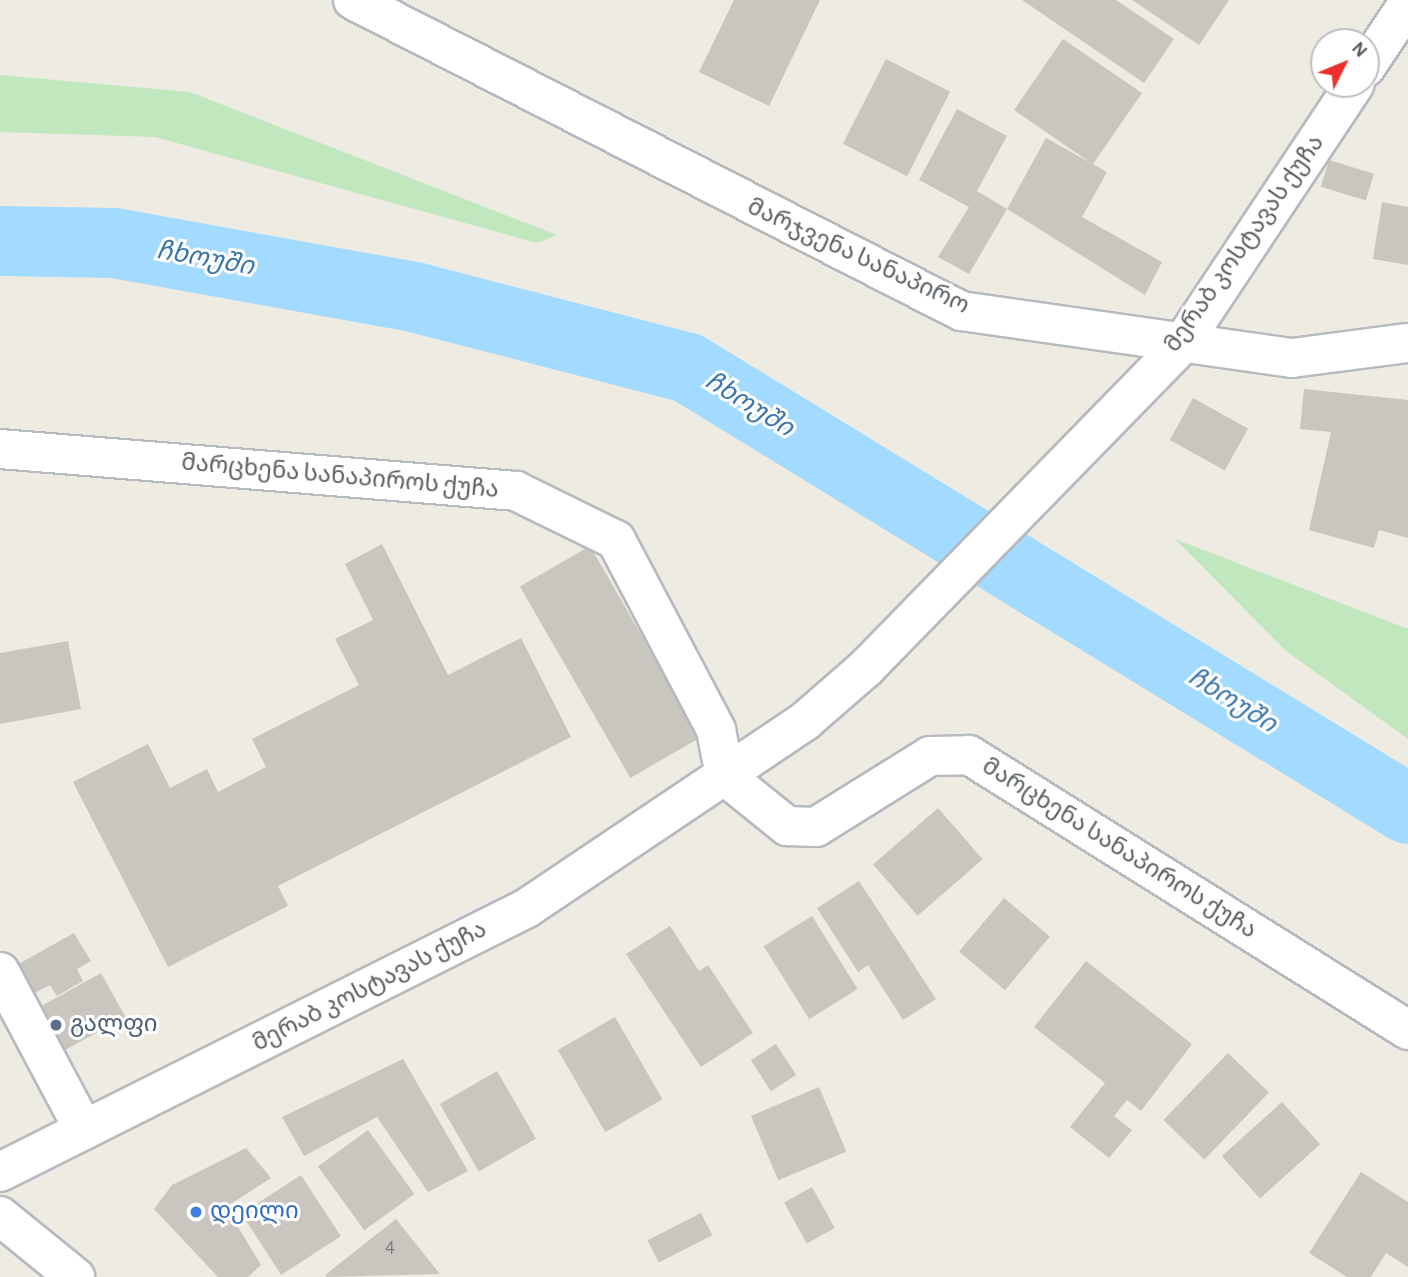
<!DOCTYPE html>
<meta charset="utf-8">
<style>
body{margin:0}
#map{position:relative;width:1408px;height:1277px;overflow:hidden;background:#eeebe3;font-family:"Alegreya Sans","Noto Sans Georgian",sans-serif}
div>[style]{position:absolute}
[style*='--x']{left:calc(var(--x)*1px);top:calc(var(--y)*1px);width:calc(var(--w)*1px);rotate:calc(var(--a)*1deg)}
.green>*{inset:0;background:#c1e7bf}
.river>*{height:70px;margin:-35px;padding:0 35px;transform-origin:35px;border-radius:35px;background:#a2dbff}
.building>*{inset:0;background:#c9c6c0;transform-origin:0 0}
.roads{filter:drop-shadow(2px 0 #b6b9be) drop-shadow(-2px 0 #b6b9be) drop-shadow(0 2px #b6b9be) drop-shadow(0 -2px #b6b9be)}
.minor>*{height:38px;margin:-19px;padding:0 19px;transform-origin:19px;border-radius:19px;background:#fff}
.dots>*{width:19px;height:19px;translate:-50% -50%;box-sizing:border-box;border:4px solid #fff;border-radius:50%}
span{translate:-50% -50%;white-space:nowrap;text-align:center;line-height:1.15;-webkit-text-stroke:6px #fff;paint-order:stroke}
.number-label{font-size:21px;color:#767a7b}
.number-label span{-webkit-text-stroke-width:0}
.street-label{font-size:24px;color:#5b6064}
.service-label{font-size:24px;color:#4e5e75}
.left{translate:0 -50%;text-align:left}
.shop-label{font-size:24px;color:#366cbe}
.water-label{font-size:26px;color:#3a76ab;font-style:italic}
.north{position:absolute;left:1310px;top:28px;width:70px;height:70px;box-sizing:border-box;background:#fff;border:2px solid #bdbfc1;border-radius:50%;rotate:47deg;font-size:19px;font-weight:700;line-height:28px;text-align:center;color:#5b6064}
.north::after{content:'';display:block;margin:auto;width:24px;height:32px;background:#ee2f2a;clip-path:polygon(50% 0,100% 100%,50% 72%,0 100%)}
</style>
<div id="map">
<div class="green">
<div style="clip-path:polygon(0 75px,190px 92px,557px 235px,537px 243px,155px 137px,0 132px)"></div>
<div style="clip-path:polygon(1175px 539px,1408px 629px,1408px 739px,1286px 651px)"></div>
</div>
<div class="river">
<div style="--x:0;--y:241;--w:114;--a:1"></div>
<div style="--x:114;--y:243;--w:305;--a:10.2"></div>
<div style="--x:414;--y:297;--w:283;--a:14.5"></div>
<div style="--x:688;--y:368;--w:844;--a:31.49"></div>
</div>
<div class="building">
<div style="clip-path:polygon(734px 0,820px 0,769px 106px,699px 72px)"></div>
<div style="clip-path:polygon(1022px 0,1116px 0,1174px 39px,1144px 83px)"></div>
<div style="clip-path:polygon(1132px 0,1229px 0,1199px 45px)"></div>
<div style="clip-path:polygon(1063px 39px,1142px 93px,1093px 164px,1107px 172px,1082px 217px,1162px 262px,1145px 295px,1007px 209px,1046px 138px,1091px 163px,1014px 110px)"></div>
<div style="left:886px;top:59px;width:72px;height:95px;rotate:27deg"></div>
<div style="clip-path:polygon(957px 109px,1007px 136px,977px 191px,1007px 209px,969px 274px,938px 257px,969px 207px,919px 180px)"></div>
<div style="left:1329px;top:160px;width:47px;height:28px;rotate:17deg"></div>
<div style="clip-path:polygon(1382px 202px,1408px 207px,1408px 265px,1373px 259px)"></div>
<div style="clip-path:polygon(1304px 389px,1408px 400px,1408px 538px,1379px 530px,1374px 548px,1309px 530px,1331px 432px,1300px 429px)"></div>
<div style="left:1193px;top:398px;width:63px;height:48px;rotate:29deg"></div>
<div style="clip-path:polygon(382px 544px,448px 675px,521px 638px,571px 737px,278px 886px,288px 906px,168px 967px,73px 782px,148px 744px,170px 788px,207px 769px,218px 792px,266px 767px,252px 739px,359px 685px,335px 639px,373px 620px,345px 564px)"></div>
<div style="left:590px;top:546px;width:221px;height:81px;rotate:60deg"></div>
<div style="clip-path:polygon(68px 641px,81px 709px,0 724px,0 653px)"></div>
<div style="left:938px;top:808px;width:68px;height:86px;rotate:49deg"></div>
<div style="clip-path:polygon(859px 881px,936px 999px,903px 1020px,868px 965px,858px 972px,817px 908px)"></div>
<div style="left:1004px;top:898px;width:60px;height:70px;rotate:40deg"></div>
<div style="left:812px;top:916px;width:86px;height:57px;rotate:58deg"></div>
<div style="clip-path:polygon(670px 926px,699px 971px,708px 965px,753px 1033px,701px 1067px,626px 954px)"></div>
<div style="clip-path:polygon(74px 933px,91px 961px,77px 969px,83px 981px,57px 996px,50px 985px,31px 995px,15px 966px)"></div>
<div style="clip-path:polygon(1086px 961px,1192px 1044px,1141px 1111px,1127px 1100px,1114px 1116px,1132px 1130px,1109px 1158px,1070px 1127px,1105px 1083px,1034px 1027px)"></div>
<div style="left:101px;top:973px;width:50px;height:81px;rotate:61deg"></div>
<div style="left:615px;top:1017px;width:95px;height:66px;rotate:60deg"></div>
<div style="left:776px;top:1044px;width:37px;height:30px;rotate:57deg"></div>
<div style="left:1228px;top:1053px;width:57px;height:93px;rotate:44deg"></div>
<div style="clip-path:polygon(403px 1059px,468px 1171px,428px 1192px,377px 1117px,304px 1156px,282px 1117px)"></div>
<div style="left:497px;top:1071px;width:78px;height:66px;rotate:60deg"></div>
<div style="left:819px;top:1087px;width:70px;height:74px;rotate:67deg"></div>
<div style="left:1282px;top:1102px;width:57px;height:81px;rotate:48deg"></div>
<div style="left:368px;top:1130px;width:79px;height:62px;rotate:54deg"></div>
<div style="clip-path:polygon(246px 1148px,271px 1178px,226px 1207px,261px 1265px,248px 1277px,218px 1277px,154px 1209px,172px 1185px)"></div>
<div style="clip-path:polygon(1361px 1172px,1408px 1202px,1408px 1267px,1386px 1253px,1371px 1277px,1347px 1277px,1309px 1253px)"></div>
<div style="left:301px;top:1175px;width:73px;height:71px;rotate:57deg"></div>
<div style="left:812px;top:1187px;width:47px;height:32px;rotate:61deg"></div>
<div style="left:701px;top:1213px;width:25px;height:60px;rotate:63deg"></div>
<div style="clip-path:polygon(396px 1219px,440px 1274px,327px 1277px,325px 1275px)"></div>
</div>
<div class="roads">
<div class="minor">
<div style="--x:353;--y:0;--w:683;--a:27.09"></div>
<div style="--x:961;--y:311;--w:334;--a:8.1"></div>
<div style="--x:1292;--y:358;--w:117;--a:-7.4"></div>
<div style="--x:1366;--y:67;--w:76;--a:-56.3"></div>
<div style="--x:0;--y:449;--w:518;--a:4.65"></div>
<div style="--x:516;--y:491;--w:111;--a:26.1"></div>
<div style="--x:616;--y:540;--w:215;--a:62.2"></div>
<div style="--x:716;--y:730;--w:47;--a:78.9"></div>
<div style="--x:725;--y:776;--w:80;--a:38.9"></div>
<div style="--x:787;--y:826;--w:29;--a:2"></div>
<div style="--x:816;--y:827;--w:134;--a:-31.9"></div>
<div style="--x:930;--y:756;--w:39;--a:-1"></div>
<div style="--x:969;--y:755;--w:518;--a:32.06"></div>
<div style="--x:0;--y:972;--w:179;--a:62"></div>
<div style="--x:0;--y:1172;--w:589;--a:-26.61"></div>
<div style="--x:527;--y:908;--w:335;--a:-33.9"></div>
<div style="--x:805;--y:721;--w:81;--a:-41"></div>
<div style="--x:866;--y:668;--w:453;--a:-45.7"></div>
<div style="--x:1182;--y:344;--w:312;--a:-56.4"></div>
<div style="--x:0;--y:1216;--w:97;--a:39.1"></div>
</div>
</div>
<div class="dots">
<div style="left:56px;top:1025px;background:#5c6f8a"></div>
<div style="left:196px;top:1212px;background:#3f7fe0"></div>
</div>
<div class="number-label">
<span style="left:390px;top:1246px">4</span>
</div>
<div class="street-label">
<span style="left:1245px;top:244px;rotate:-55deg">მერაბ კოსტავას ქუჩა</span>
<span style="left:858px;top:257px;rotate:25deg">მარჯვენა სანაპირო</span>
<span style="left:340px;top:477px;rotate:5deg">მარცხენა სანაპიროს ქუჩა</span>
<span style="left:1119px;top:849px;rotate:32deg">მარცხენა სანაპიროს ქუჩა</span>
<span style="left:370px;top:987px;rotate:-27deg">მერაბ კოსტავას ქუჩა</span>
</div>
<div class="service-label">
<span class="left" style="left:70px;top:1025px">გალფი</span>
</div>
<div class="shop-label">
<span class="left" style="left:210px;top:1212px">დეილი</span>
</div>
<div class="water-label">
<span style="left:205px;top:259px;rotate:10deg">ჩხოუში</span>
<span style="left:749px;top:405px;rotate:32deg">ჩხოუში</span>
<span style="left:1232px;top:701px;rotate:32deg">ჩხოუში</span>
</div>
<div class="north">N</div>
</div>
